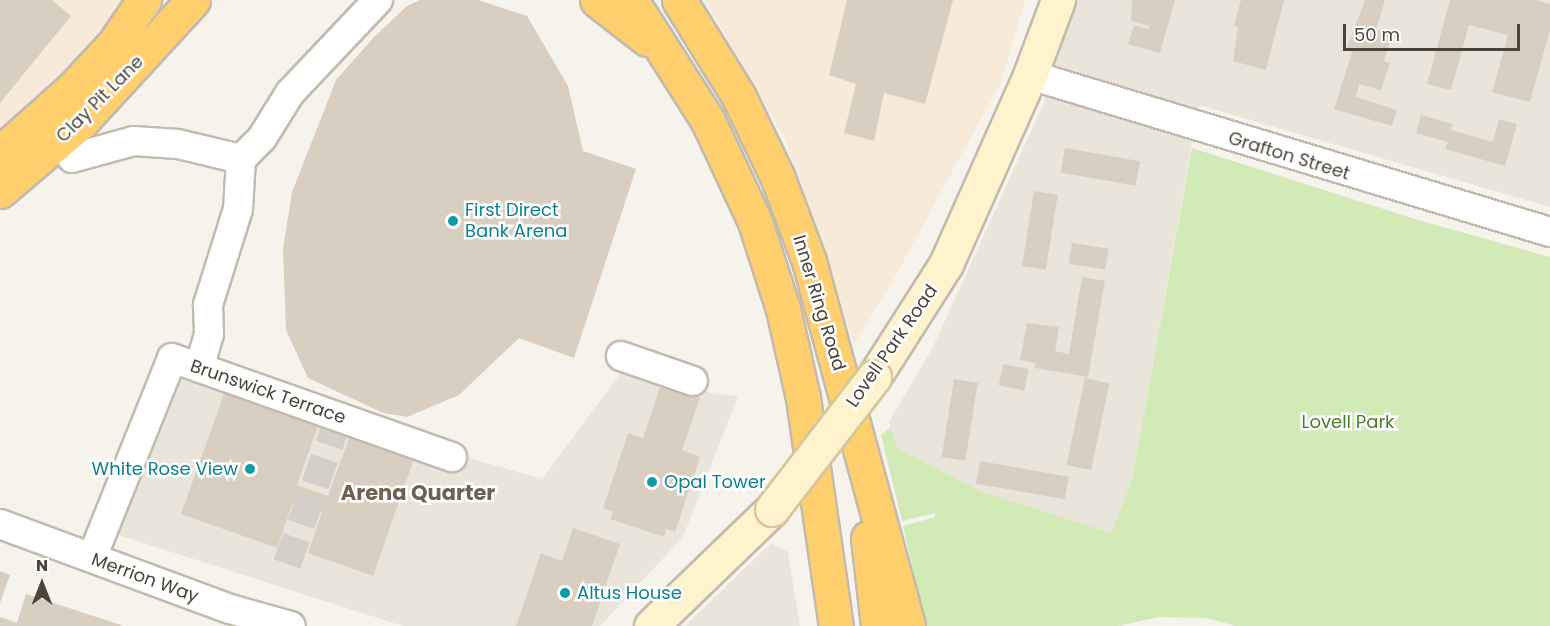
<!DOCTYPE html>
<style>
body{margin:0}
#map{position:relative;width:1550px;height:626px;overflow:hidden;background:#f6f3ec;font-family:Poppins,sans-serif}
div>[style]{position:absolute}
[style*='--x']{left:calc(var(--x)*1px);top:calc(var(--y)*1px);width:calc(var(--w)*1px);rotate:calc(var(--a)*1deg)}
.residential>*{inset:0;background:#eae5da}
.commercial>*{inset:0;background:#f7ead8}
.green>*{inset:0;background:#d2eab5}
.building>*{inset:0;background:#d8cfc1;transform-origin:0 0}
.street-tunnel>*{height:28px;margin-top:-14px;transform-origin:0;background:repeating-linear-gradient(90deg,#d4d0c8 0 28px,transparent 0 42px)}
.roads{filter:drop-shadow(2px 0 #c2bbae) drop-shadow(-2px 0 #c2bbae) drop-shadow(0 2px #c2bbae) drop-shadow(0 -2px #c2bbae)}
.street>*{height:28px;margin:-14px;padding:0 14px;transform-origin:14px;border-radius:14px;background:#fff}
.secondary>*{height:33px;margin:-16.5px;padding:0 16.5px;transform-origin:16.5px;border-radius:16.5px;background:#fff3cd}
.highway>*{height:33px;margin:-16.5px;padding:0 16.5px;transform-origin:16.5px;border-radius:16.5px;background:#ffcf6e}
.bridges{filter:drop-shadow(2px 0 #d6c79b) drop-shadow(-2px 0 #d6c79b) drop-shadow(0 2px #d6c79b) drop-shadow(0 -2px #d6c79b)}
.secondary-bridge>*{height:33px;margin:-16.5px;padding:0 16.5px;transform-origin:16.5px;border-radius:16.5px;background:#fff3cd}
.dots>*{width:16px;height:16px;translate:-50% -50%;box-sizing:border-box;border:3px solid #fff;border-radius:50%}
span{translate:-50% -50%;white-space:nowrap;text-align:center;line-height:1.15;-webkit-text-stroke:5px #fff;paint-order:stroke}
.street-label{font-size:18px;color:#4b4439}
.culture-label{font-size:18px;color:#0d838f}
.left{translate:0 -50%;text-align:left}
.right{translate:-100% -50%;text-align:right}
.park-label{font-size:18px;color:#4a7f2a}
.quarter-label{font-size:21px;color:#6e6250;font-weight:700}
.north{position:absolute;left:12px;top:554px;width:60px;height:60px;-webkit-text-stroke:4px #fff;paint-order:stroke;rotate:0deg;font-size:16px;font-weight:700;line-height:24px;text-align:center;color:#4b4439}
.north::after{content:'';display:block;margin:auto;width:21px;height:27px;background:#4b4439;clip-path:polygon(50% 0,100% 100%,50% 72%,0 100%)}
.scale{position:absolute;left:1343px;top:24px;width:177px;height:27px;box-sizing:border-box;border:3px solid #4b4439;border-top:0;padding-left:8px;font-size:18px;line-height:21px;white-space:nowrap;color:#4b4439;-webkit-text-stroke:4px #fff;paint-order:stroke}
</style>
<div id="map">
<div class="residential">
<div style="clip-path:polygon(1075px 0,1550px 0,1550px 207px,1199px 105px,1132px 480px,1111px 533px,980px 491px,897px 448px,889px 422px,932px 349px,1043px 105px)"></div>
<div style="clip-path:polygon(625px 367px,714px 394px,738px 396px,683px 537px,600px 626px,403px 626px,112px 533px,179px 374px,542px 479px)"></div>
<div style="clip-path:polygon(771px 543px,788px 552px,800px 626px,685px 626px)"></div>
</div>
<div class="commercial">
<div style="clip-path:polygon(0 0,130px 0,78px 63px,0 139px)"></div>
<div style="clip-path:polygon(705px 0,1025px 0,1001px 82px,890px 286px,854px 344px,786px 141px)"></div>
</div>
<div class="green">
<div style="clip-path:polygon(1192px 148px,1418px 220px,1550px 257px,1550px 626px,1236px 626px,1206px 618px,1158px 617px,1118px 626px,926px 626px,903px 526px,935px 517px,935px 513px,902px 521px,881px 435px,891px 427px,897px 448px,980px 491px,1111px 533px,1132px 480px)"></div>
</div>
<div class="building">
<div style="clip-path:polygon(0 0,52px 0,71px 16px,0 103px)"></div>
<div style="clip-path:polygon(420px 0,478px 0,527px 16px,568px 86px,583px 151px,636px 169px,574px 358px,519px 338px,459px 395px,407px 417px,383px 413px,308px 378px,286px 330px,283px 249px,292px 192px,336px 80px,374px 37px,407px 6px)"></div>
<div style="clip-path:polygon(847px 0,953px 0,925px 104px,884px 93px,874px 141px,844px 133px,856px 84px,829px 75px)"></div>
<div style="clip-path:polygon(1132px 0,1175px 0,1160px 53px,1128px 44px,1134px 25px,1149px 29px,1149px 26px,1131px 21px)"></div>
<div style="clip-path:polygon(1241px 0,1284px 0,1266px 70px,1233px 61px,1238px 27px,1234px 26px)"></div>
<div style="clip-path:polygon(1365px 0,1385px 0,1376px 30px,1392px 35px,1384px 61px,1390px 63px,1381px 90px,1359px 84px,1356px 97px,1397px 110px,1392px 126px,1334px 109px,1352px 52px,1346px 50px)"></div>
<div style="clip-path:polygon(1450px 0,1535px 0,1550px 4px,1550px 30px,1530px 102px,1492px 92px,1508px 35px,1469px 25px,1451px 90px,1427px 84px)"></div>
<div style="clip-path:polygon(1421px 115px,1453px 124px,1451px 130px,1493px 142px,1499px 119px,1517px 124px,1505px 166px,1445px 149px,1448px 142px,1416px 133px)"></div>
<div style="left:1065px;top:148px;width:76px;height:25px;rotate:10deg"></div>
<div style="left:1034px;top:191px;width:24px;height:76px;rotate:9deg"></div>
<div style="left:1072px;top:243px;width:37px;height:21px;rotate:9deg"></div>
<div style="clip-path:polygon(1082px 277px,1105px 281px,1088px 377px,1035px 368px,1035px 363px,1020px 360px,1027px 323px,1059px 327px,1055px 351px,1069px 354px)"></div>
<div style="left:1003px;top:364px;width:26px;height:22px;rotate:11deg"></div>
<div style="left:1085px;top:378px;width:25px;height:89px;rotate:12deg"></div>
<div style="left:954px;top:379px;width:24px;height:79px;rotate:9deg"></div>
<div style="clip-path:polygon(661px 385px,700px 398px,682px 450px,700px 457px,675px 532px,666px 529px,664px 537px,610px 519px,613px 512px,603px 508px,628px 433px,643px 438px)"></div>
<div style="clip-path:polygon(225px 391px,319px 423px,297px 485px,328px 496px,352px 430px,416px 453px,373px 576px,308px 553px,322px 512px,293px 502px,277px 548px,181px 514px)"></div>
<div style="left:980px;top:461px;width:90px;height:23px;rotate:10deg"></div>
<div style="clip-path:polygon(573px 528px,620px 544px,592px 626px,516px 626px,541px 553px,562px 561px)"></div>
<div style="clip-path:polygon(0 571px,10px 575px,0 603px)"></div>
<div style="clip-path:polygon(26px 594px,124px 626px,0 626px,0 617px,17px 623px)"></div>
</div>
<div class="street-tunnel">
<div style="--x:287;--y:564;--w:156;--a:-70.5"></div>
</div>
<div class="roads">
<div class="street">
<div style="--x:1030;--y:75;--w:543;--a:16.8"></div>
<div style="--x:72;--y:158;--w:64;--a:-15.3"></div>
<div style="--x:134;--y:141;--w:44;--a:3.9"></div>
<div style="--x:178;--y:144;--w:65;--a:13.4"></div>
<div style="--x:241;--y:159;--w:50;--a:93.4"></div>
<div style="--x:238;--y:209;--w:101;--a:107.4"></div>
<div style="--x:208;--y:305;--w:29;--a:88"></div>
<div style="--x:209;--y:334;--w:35;--a:106"></div>
<div style="--x:241;--y:159;--w:30;--a:-45"></div>
<div style="--x:262;--y:138;--w:53;--a:-58.1"></div>
<div style="--x:290;--y:93;--w:128;--a:-46.6"></div>
<div style="--x:621;--y:356;--w:76;--a:19.1"></div>
<div style="--x:0;--y:524;--w:245;--a:20.3"></div>
<div style="--x:230;--y:609;--w:63;--a:15.6"></div>
<div style="--x:97;--y:545;--w:201;--a:-68.1"></div>
<div style="--x:172;--y:358;--w:297;--a:19.5"></div>
</div>
<div class="secondary">
<div style="--x:874;--y:377;--w:134;--a:-57.5"></div>
<div style="--x:946;--y:264;--w:207;--a:-66"></div>
<div style="--x:1030;--y:75;--w:80;--a:-69.5"></div>
<div style="--x:651;--y:626;--w:168;--a:-44"></div>
</div>
<div class="highway">
<div style="--x:597;--y:0;--w:63;--a:38"></div>
<div style="--x:631;--y:0;--w:143;--a:57.5"></div>
<div style="--x:708;--y:121;--w:111;--a:65"></div>
<div style="--x:755;--y:222;--w:91;--a:72.2"></div>
<div style="--x:783;--y:309;--w:91;--a:77.3"></div>
<div style="--x:803;--y:398;--w:230;--a:81.8"></div>
<div style="--x:679;--y:0;--w:112;--a:58.2"></div>
<div style="--x:738;--y:95;--w:90;--a:64.3"></div>
<div style="--x:777;--y:176;--w:91;--a:69.4"></div>
<div style="--x:809;--y:261;--w:378;--a:74.8"></div>
<div style="--x:0;--y:153;--w:98;--a:-41.7"></div>
<div style="--x:73;--y:88;--w:59;--a:-47.1"></div>
<div style="--x:113;--y:45;--w:55;--a:-55.4"></div>
<div style="--x:0;--y:191;--w:105;--a:-40.4"></div>
<div style="--x:80;--y:123;--w:167;--a:-47.4"></div>
<div style="--x:868;--y:538;--w:89;--a:83.5"></div>
</div>
</div>
<div class="bridges">
<div class="secondary-bridge">
<div style="--x:772;--y:509;--w:167;--a:-52.3"></div>
</div>
</div>
<div class="dots">
<div style="left:453px;top:221px;background:#0f9aa8"></div>
<div style="left:250px;top:469px;background:#0f9aa8"></div>
<div style="left:652px;top:482px;background:#0f9aa8"></div>
<div style="left:565px;top:593px;background:#0f9aa8"></div>
</div>
<div class="street-label">
<span style="left:100px;top:99px;rotate:-45deg">Clay Pit Lane</span>
<span style="left:1289px;top:156px;rotate:17deg">Grafton Street</span>
<span style="left:819px;top:303px;rotate:73deg">Inner Ring Road</span>
<span style="left:892px;top:346px;rotate:-55deg">Lovell Park Road</span>
<span style="left:268px;top:392px;rotate:19deg">Brunswick Terrace</span>
<span style="left:145px;top:578px;rotate:20deg">Merrion Way</span>
</div>
<div class="culture-label">
<span class="left" style="left:465px;top:221px">First Direct<br>Bank Arena</span>
<span class="right" style="left:238px;top:469px">White Rose View</span>
<span class="left" style="left:664px;top:482px">Opal Tower</span>
<span class="left" style="left:577px;top:593px">Altus House</span>
</div>
<div class="park-label">
<span style="left:1348px;top:422px">Lovell Park</span>
</div>
<div class="quarter-label">
<span style="left:418px;top:493px">Arena Quarter</span>
</div>
<div class="north">N</div>
<div class="scale">50 m</div>
</div>
